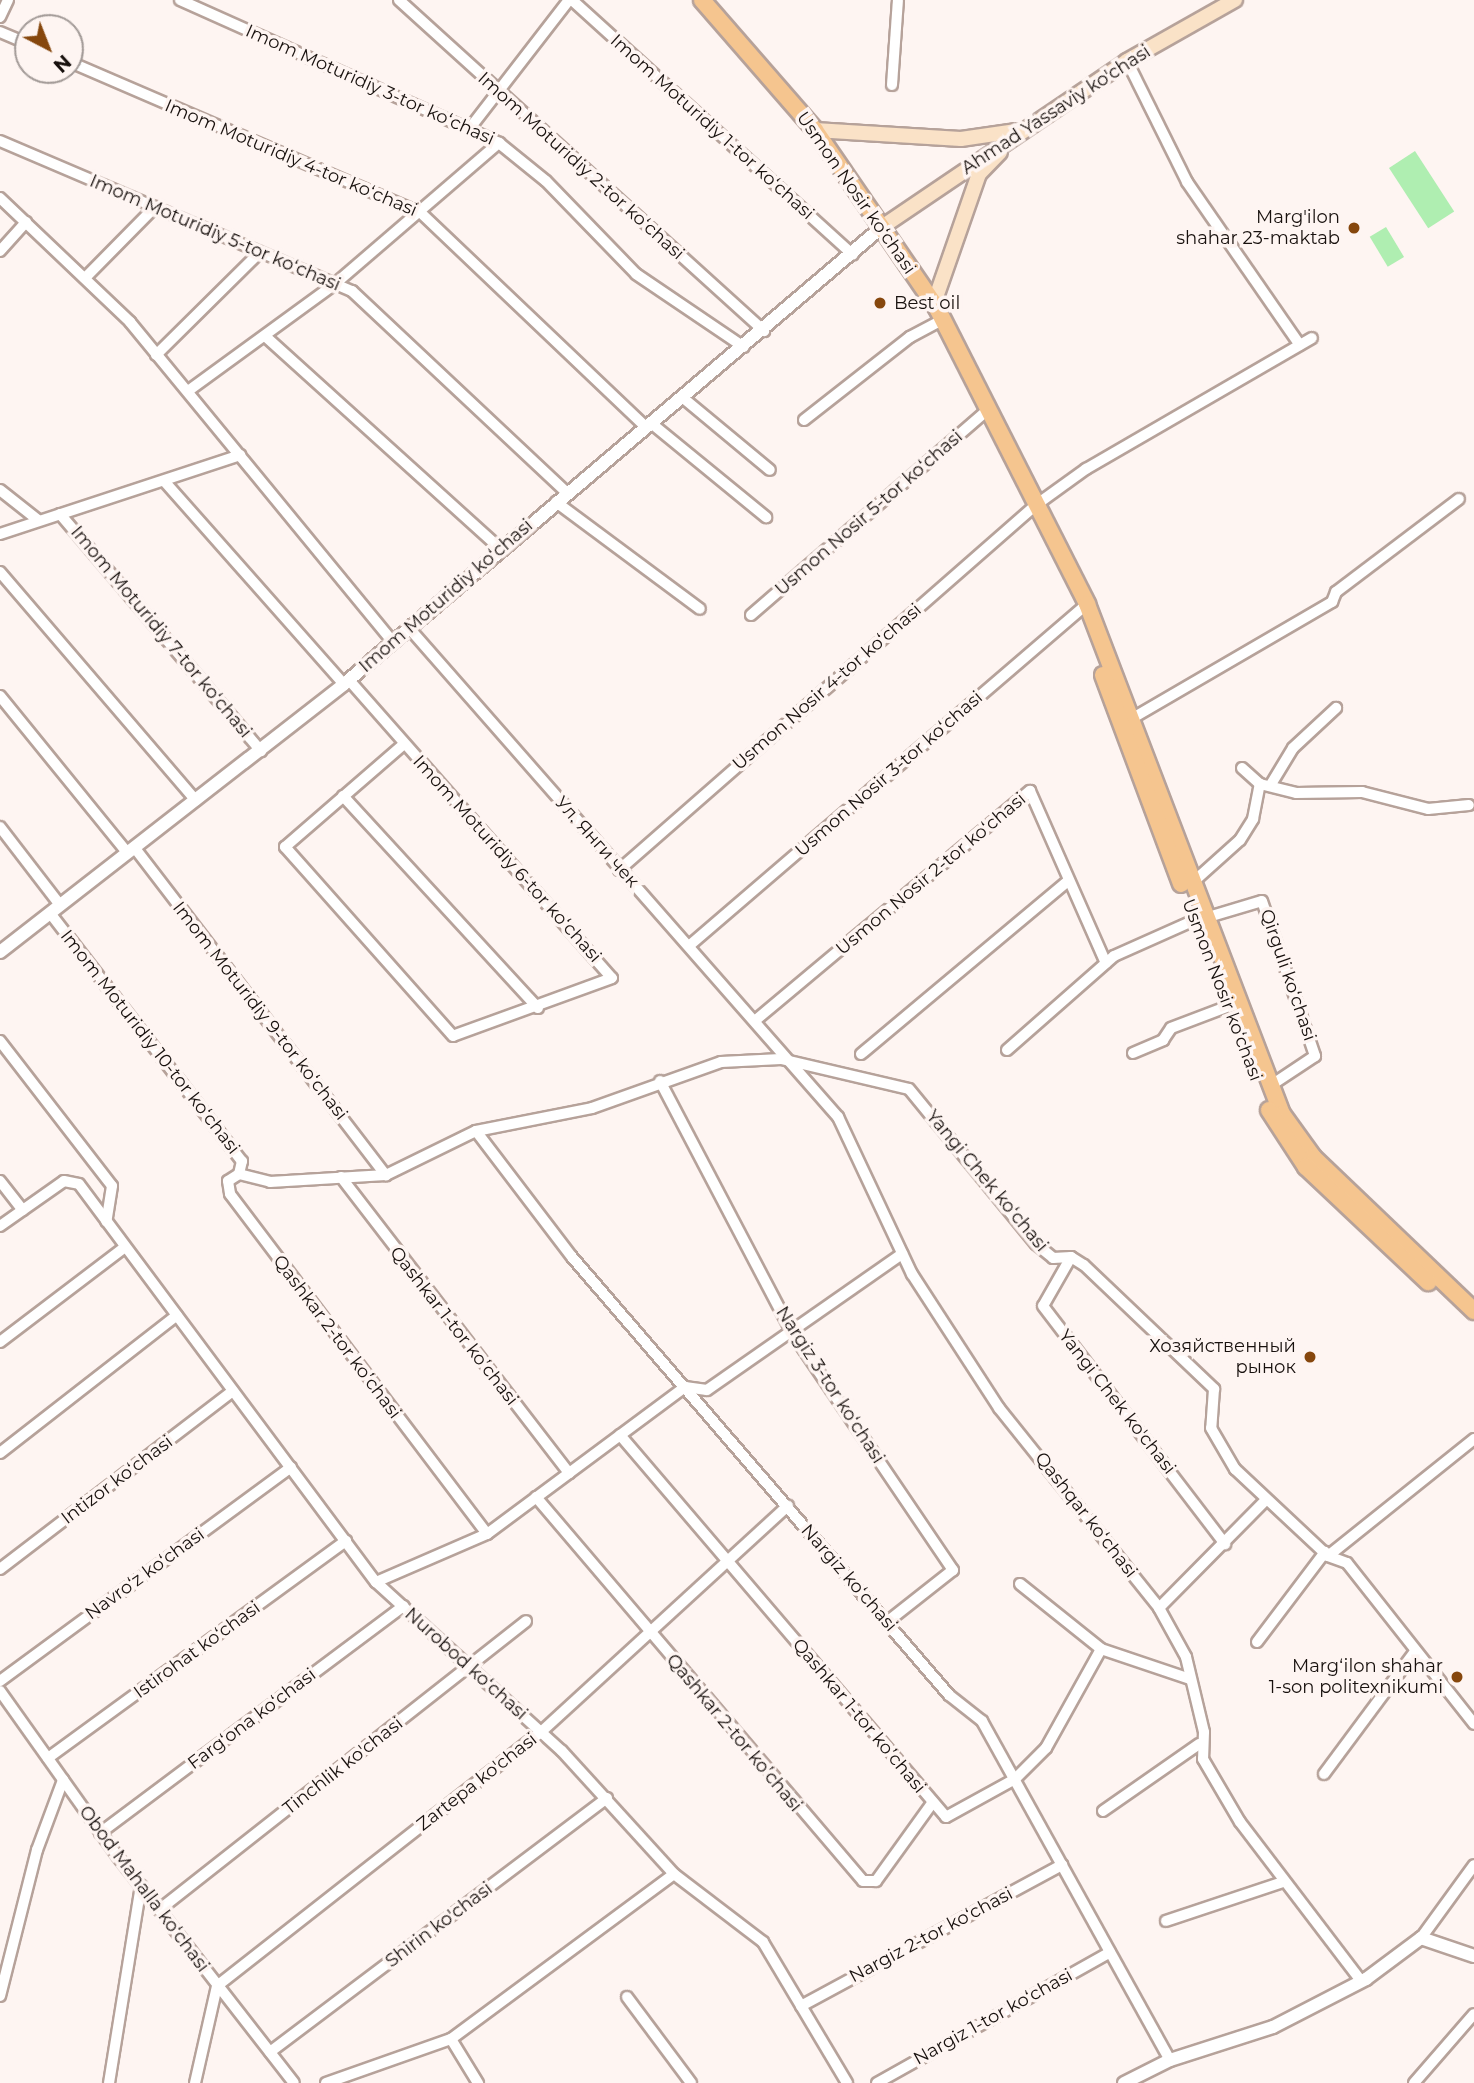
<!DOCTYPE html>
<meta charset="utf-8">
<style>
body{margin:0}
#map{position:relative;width:1474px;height:2083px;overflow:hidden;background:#fef5f2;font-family:Montserrat,sans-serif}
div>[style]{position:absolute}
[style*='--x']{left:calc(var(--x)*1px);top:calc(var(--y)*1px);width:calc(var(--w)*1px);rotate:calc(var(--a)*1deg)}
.green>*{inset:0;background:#afeeb1;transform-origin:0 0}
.roads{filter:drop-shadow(2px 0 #b6a29a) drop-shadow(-2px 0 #b6a29a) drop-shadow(0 2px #b6a29a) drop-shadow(0 -2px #b6a29a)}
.minor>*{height:10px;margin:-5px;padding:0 5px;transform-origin:5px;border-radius:5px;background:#fff}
.tertiary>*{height:12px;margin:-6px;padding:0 6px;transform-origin:6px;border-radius:6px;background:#fff}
.secondary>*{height:14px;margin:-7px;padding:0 7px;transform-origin:7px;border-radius:7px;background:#fae2c7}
.primary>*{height:16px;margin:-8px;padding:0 8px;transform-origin:8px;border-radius:8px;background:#f5c58f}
.dots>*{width:19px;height:19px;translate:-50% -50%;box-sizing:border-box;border:4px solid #fef5f2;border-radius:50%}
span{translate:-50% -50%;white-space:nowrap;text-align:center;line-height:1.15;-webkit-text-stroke:7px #fef5f2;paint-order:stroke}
.street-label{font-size:18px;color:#18110e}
.poi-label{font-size:18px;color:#18110e}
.right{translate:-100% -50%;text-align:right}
.left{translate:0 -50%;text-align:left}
.north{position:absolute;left:14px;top:14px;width:70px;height:70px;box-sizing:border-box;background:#fef5f2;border:2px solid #a29a97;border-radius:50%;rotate:138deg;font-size:19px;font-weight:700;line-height:28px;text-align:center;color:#18110e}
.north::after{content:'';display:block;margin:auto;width:24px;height:32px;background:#86470d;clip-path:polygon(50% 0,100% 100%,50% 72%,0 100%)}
</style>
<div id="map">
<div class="green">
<div style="left:1415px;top:151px;width:72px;height:31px;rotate:57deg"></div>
<div style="left:1386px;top:227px;width:35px;height:19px;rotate:59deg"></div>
</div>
<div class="roads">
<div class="minor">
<div style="--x:180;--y:0;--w:350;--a:24.1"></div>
<div style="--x:499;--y:143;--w:60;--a:39"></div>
<div style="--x:546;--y:181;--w:129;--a:45.9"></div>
<div style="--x:636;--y:274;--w:130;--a:34.1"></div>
<div style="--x:399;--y:0;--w:493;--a:42.2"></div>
<div style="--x:572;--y:0;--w:379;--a:42.2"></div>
<div style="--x:0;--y:17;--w:19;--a:-65"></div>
<div style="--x:0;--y:32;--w:30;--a:23"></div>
<div style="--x:1127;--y:61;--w:135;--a:63.6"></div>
<div style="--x:1187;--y:182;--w:198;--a:55.3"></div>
<div style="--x:70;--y:62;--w:382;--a:23.3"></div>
<div style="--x:421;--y:213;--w:311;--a:43.6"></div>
<div style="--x:892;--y:85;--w:85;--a:-86"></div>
<div style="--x:470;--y:128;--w:162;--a:-52.3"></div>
<div style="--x:0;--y:141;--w:383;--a:23.1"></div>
<div style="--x:352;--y:291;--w:295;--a:43.2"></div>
<div style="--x:0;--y:198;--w:180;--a:43.6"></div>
<div style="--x:130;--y:322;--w:414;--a:50.6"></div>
<div style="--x:0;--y:251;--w:39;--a:-48"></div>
<div style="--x:85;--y:278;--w:100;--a:-45.4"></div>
<div style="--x:265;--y:336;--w:318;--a:42.1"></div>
<div style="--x:156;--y:355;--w:145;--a:-44.7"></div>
<div style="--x:188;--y:391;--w:183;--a:-36.1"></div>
<div style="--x:336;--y:283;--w:215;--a:-40.7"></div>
<div style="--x:682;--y:397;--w:114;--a:39.7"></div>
<div style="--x:804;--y:420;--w:135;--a:-38.1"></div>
<div style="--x:910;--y:337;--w:36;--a:-28"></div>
<div style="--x:651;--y:423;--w:149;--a:39.3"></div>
<div style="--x:165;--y:482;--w:270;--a:48.5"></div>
<div style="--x:0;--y:490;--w:48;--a:38.3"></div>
<div style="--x:556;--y:502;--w:179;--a:36.6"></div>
<div style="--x:60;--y:514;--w:311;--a:49.7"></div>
<div style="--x:0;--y:534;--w:253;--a:-18.2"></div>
<div style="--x:0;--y:572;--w:301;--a:49.4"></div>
<div style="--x:751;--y:615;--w:313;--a:-40.9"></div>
<div style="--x:409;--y:628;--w:651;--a:48.74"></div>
<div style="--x:838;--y:1117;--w:174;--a:64.8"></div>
<div style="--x:912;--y:1274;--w:160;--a:57"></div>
<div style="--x:999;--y:1408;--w:256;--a:51.3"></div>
<div style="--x:1159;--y:1608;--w:56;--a:61.1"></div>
<div style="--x:1186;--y:1657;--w:77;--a:76.5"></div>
<div style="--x:1204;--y:1732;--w:27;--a:92"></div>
<div style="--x:1203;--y:1759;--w:73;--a:59.6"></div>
<div style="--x:1240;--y:1822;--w:200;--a:52.7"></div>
<div style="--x:349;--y:680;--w:397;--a:48.6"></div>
<div style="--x:612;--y:978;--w:169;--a:160"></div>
<div style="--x:453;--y:1036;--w:253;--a:-131.6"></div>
<div style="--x:285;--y:847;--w:157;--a:-40.9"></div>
<div style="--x:0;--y:696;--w:201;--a:50.9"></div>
<div style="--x:1131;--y:719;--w:233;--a:-30.2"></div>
<div style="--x:1332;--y:602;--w:11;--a:-68"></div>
<div style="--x:1336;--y:592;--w:154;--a:-37.1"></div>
<div style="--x:1242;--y:768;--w:24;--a:42"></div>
<div style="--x:1270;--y:786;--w:44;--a:-58.8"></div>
<div style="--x:1293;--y:748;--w:59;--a:-42.9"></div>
<div style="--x:343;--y:796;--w:288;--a:47.4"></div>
<div style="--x:0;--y:827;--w:98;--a:52.4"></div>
<div style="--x:134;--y:847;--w:414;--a:52.5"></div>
<div style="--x:619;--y:870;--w:554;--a:-41.2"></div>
<div style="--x:1036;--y:505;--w:62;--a:-35.8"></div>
<div style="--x:1086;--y:469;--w:261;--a:-30.1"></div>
<div style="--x:1192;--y:883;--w:64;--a:-41.9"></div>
<div style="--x:1240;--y:840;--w:25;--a:-58"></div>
<div style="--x:1253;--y:819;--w:36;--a:-79"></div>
<div style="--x:1260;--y:784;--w:37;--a:14"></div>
<div style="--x:1296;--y:793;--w:66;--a:-0.9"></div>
<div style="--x:1362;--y:792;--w:68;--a:14.4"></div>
<div style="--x:1428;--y:809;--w:41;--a:-5.6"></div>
<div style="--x:50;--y:913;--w:314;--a:52.3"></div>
<div style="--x:242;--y:1161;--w:13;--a:103"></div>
<div style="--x:1205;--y:918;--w:59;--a:-16.6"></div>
<div style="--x:1262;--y:901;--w:164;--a:71.1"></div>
<div style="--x:1315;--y:1056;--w:54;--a:146.3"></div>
<div style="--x:690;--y:945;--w:523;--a:-40.66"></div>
<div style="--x:757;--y:1019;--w:356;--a:-39.9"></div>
<div style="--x:1030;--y:791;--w:188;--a:66.2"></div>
<div style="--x:0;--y:1041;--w:183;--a:52.3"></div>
<div style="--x:112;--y:1186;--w:36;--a:99"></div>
<div style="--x:1007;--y:1050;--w:142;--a:-41.3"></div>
<div style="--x:1114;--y:956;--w:89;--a:-24"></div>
<div style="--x:1133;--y:1053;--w:33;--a:-23"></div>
<div style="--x:1163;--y:1040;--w:14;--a:-56"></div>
<div style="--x:1171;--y:1028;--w:62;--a:-20.8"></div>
<div style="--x:861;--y:1054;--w:268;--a:-39.9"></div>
<div style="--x:660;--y:1081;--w:282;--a:62.3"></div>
<div style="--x:791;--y:1331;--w:289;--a:55.9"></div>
<div style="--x:953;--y:1570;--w:84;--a:141.8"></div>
<div style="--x:476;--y:1131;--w:158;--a:52.7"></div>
<div style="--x:572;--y:1257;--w:578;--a:49.28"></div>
<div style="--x:949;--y:1695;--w:42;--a:38.2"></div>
<div style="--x:982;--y:1721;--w:388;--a:61"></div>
<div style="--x:239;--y:1174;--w:32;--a:14"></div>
<div style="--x:270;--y:1182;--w:116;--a:-3.5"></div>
<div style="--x:386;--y:1175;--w:100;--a:-26.1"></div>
<div style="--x:476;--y:1131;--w:118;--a:-11.2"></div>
<div style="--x:592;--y:1108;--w:137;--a:-19.6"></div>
<div style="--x:721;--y:1062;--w:60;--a:-2.9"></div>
<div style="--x:781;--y:1059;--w:131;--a:13.2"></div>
<div style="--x:909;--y:1089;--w:200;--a:50.7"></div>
<div style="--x:1036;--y:1244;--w:22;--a:39"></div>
<div style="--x:1053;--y:1258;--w:18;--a:-3"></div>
<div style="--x:1071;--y:1257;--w:15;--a:32"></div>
<div style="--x:1084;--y:1265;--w:180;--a:43.6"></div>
<div style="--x:1214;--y:1389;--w:39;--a:94"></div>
<div style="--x:1211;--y:1428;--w:48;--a:59.7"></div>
<div style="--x:1235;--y:1469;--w:127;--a:43.1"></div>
<div style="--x:1328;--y:1556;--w:20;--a:20"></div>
<div style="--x:1347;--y:1563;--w:205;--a:51.7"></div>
<div style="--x:239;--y:1174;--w:13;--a:148"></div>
<div style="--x:228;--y:1181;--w:13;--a:81"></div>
<div style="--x:230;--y:1194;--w:426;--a:52.9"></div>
<div style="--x:341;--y:1177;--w:374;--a:52.4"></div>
<div style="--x:0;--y:1181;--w:37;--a:52"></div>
<div style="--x:0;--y:1226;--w:78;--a:-35.1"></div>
<div style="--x:64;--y:1181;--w:15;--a:11"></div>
<div style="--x:79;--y:1184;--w:497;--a:53.3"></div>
<div style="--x:376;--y:1582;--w:251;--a:42.3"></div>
<div style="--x:562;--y:1751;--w:166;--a:47.7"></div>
<div style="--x:674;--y:1874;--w:112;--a:37.4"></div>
<div style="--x:763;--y:1942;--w:164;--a:59.2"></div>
<div style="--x:1071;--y:1257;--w:56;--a:119.7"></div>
<div style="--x:1043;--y:1306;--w:300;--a:52.6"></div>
<div style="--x:0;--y:1342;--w:157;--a:-37.2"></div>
<div style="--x:620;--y:1435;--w:502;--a:49.52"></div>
<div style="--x:946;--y:1817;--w:79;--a:-28.8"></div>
<div style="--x:1015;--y:1779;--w:44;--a:-45"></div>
<div style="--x:1046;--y:1748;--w:113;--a:-60.9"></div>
<div style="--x:1101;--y:1649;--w:94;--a:18.6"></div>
<div style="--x:0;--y:1453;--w:224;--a:-37.9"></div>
<div style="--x:536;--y:1497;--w:504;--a:49.58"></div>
<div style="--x:863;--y:1881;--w:13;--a:0"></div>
<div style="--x:876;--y:1881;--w:97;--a:-54.2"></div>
<div style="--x:1328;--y:1556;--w:187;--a:-38.7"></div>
<div style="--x:0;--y:1569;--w:293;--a:-37.4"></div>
<div style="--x:376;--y:1582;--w:121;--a:-23.4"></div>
<div style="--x:487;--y:1534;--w:247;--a:-36.6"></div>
<div style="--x:685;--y:1387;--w:22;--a:8"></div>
<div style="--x:707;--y:1390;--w:238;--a:-34.9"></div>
<div style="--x:1020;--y:1584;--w:104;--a:38.7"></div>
<div style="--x:1159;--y:1608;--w:149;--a:-45.3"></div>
<div style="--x:1257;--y:1642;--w:113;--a:-52.9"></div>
<div style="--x:0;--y:1681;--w:361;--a:-36.3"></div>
<div style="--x:0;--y:1691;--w:204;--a:54.6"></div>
<div style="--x:118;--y:1857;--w:286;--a:52.1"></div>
<div style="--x:48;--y:1758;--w:369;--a:-36.1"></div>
<div style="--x:1324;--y:1774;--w:151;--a:-53.4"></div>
<div style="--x:1103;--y:1811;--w:117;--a:-34.9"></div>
<div style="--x:100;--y:1833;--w:379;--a:-36.8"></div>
<div style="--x:159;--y:1910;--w:467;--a:-38.2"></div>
<div style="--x:1166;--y:1921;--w:123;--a:-18.4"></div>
<div style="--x:1421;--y:1938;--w:90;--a:-54"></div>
<div style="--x:0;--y:1996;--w:151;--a:-75.8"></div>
<div style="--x:37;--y:1850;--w:75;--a:-69.6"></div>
<div style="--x:627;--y:1997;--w:107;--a:53.3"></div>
<div style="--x:801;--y:2006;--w:297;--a:-28.4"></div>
<div style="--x:451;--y:2039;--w:52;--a:58.5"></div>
<div style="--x:270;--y:2052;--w:422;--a:-37"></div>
<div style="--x:109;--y:2083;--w:200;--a:-80.8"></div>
<div style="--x:195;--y:2083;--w:99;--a:-77.2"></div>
<div style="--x:217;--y:1986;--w:412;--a:-38.1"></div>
<div style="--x:541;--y:1732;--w:335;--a:-42.5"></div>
<div style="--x:326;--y:2083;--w:133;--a:-19.4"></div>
<div style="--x:451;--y:2039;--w:277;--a:-36.5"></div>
<div style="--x:877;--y:2083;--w:267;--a:-29.3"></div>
<div style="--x:1414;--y:2083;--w:91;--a:-49"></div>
</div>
<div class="tertiary">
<div style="--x:0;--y:952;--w:436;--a:-37.9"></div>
<div style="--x:344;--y:684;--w:706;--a:-40.35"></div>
<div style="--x:1124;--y:2083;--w:51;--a:-26.6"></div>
<div style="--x:1170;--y:2060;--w:108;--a:-17.8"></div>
<div style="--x:1273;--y:2027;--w:105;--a:-27.3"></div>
<div style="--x:1366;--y:1979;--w:69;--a:-36.7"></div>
<div style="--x:1421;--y:1938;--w:56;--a:18.8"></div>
</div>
<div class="secondary">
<div style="--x:815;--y:130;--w:146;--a:3.5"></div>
<div style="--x:961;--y:139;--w:56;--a:-8.3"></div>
<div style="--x:882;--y:227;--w:296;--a:-34.1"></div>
<div style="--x:1127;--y:61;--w:124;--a:-29.5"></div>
<div style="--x:934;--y:303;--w:137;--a:-70.8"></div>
<div style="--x:979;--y:174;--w:30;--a:-46"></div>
</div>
<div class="primary">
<div style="--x:702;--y:0;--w:172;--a:49"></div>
<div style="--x:815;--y:130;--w:216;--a:55.6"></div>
<div style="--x:937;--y:308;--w:332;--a:63.1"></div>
<div style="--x:1087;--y:604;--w:546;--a:69.08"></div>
<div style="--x:1282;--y:1114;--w:53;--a:54.2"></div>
<div style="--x:1313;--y:1157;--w:223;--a:43.7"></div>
<div style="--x:1103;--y:675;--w:223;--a:69.5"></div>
<div style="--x:1269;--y:1110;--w:68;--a:57"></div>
<div style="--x:1306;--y:1167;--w:168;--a:43.3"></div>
</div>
</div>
<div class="dots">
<div style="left:1354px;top:228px;background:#86470d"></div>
<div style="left:880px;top:303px;background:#86470d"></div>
<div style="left:1310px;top:1357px;background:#86470d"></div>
<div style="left:1457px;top:1677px;background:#86470d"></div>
</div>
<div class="street-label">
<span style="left:370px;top:85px;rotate:24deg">Imom Moturidiy 3-tor koʻchasi</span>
<span style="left:1056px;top:110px;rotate:-33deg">Ahmad Yassaviy ko'chasi</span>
<span style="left:712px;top:127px;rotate:42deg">Imom Moturidiy 1-tor koʻchasi</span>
<span style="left:291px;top:158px;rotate:23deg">Imom Moturidiy 4-tor koʻchasi</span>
<span style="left:581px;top:166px;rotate:42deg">Imom Moturidiy 2-tor koʻchasi</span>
<span style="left:856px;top:193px;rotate:55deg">Usmon Nosir ko‘chasi</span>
<span style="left:215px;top:233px;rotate:23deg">Imom Moturidiy 5-tor koʻchasi</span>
<span style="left:869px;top:513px;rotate:-41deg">Usmon Nosir 5-tor koʻchasi</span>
<span style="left:446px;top:596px;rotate:-41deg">Imom Moturidiy koʻchasi</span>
<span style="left:161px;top:632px;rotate:50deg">Imom Moturidiy 7-tor koʻchasi</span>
<span style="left:827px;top:687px;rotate:-41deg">Usmon Nosir 4-tor koʻchasi</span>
<span style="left:889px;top:774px;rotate:-41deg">Usmon Nosir 3-tor koʻchasi</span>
<span style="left:597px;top:842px;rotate:48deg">Ул. Янги чек</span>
<span style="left:507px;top:859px;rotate:48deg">Imom Moturidiy 6-tor koʻchasi</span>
<span style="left:931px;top:874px;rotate:-40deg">Usmon Nosir 2-tor koʻchasi</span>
<span style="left:1288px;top:975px;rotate:71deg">Qirguli koʻchasi</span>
<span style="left:1222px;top:990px;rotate:69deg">Usmon Nosir ko‘chasi</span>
<span style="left:260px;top:1011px;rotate:52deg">Imom Moturidiy 9-tor koʻchasi</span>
<span style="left:150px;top:1042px;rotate:52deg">Imom Moturidiy 10-tor koʻchasi</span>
<span style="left:987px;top:1181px;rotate:50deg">Yangi Chek koʻchasi</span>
<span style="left:454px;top:1326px;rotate:52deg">Qashkar 1-tor koʼchasi</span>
<span style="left:337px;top:1337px;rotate:53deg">Qashkar 2-tor koʼchasi</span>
<span style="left:830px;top:1385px;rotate:57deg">Nargiz 3-tor koʻchasi</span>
<span style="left:1117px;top:1402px;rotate:52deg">Yangi Chek ko'chasi</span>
<span style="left:117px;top:1480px;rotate:-37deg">Intizor koʻchasi</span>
<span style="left:1086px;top:1515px;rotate:52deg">Qashqar koʻchasi</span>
<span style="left:145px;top:1574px;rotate:-36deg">Navro‘z ko‘chasi</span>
<span style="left:849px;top:1578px;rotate:49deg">Nargiz koʻchasi</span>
<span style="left:197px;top:1650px;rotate:-36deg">Istirohat ko‘chasi</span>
<span style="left:466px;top:1664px;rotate:42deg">Nurobod koʻchasi</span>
<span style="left:859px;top:1716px;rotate:50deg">Qashkar 1-tor koʼchasi</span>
<span style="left:252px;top:1719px;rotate:-37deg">Farg‘ona ko‘chasi</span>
<span style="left:734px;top:1733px;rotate:50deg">Qashkar 2-tor koʼchasi</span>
<span style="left:343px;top:1766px;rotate:-38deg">Tinchlik ko'chasi</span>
<span style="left:477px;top:1782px;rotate:-38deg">Zartepa ko'chasi</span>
<span style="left:144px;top:1889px;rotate:53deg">Obod Mahalla ko‘chasi</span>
<span style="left:439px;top:1925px;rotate:-37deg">Shirin ko'chasi</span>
<span style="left:931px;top:1935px;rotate:-28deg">Nargiz 2-tor ko‘chasi</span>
<span style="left:993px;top:2017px;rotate:-29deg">Nargiz 1-tor ko‘chasi</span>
</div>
<div class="poi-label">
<span class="right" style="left:1340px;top:228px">Marg'ilon<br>shahar 23-maktab</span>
<span class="left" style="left:894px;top:303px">Best oil</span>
<span class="right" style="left:1296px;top:1357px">Хозяйственный<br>рынок</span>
<span class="right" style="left:1443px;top:1677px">Margʻilon shahar<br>1-son politexnikumi</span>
</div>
<div class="north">N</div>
</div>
